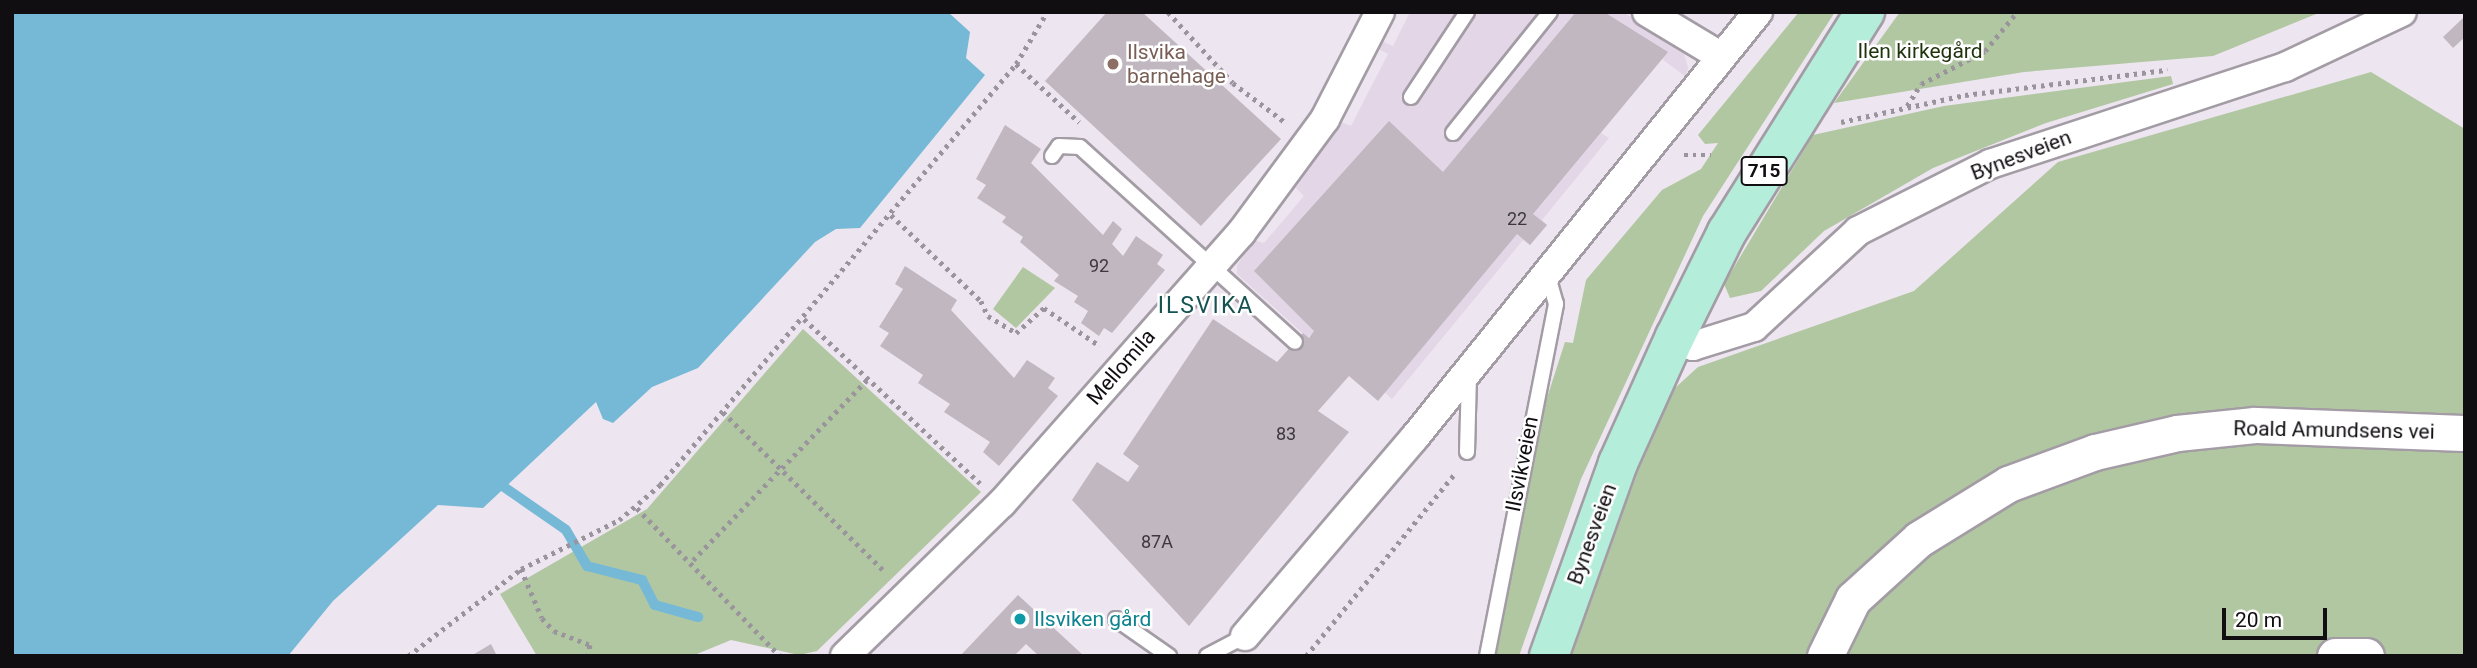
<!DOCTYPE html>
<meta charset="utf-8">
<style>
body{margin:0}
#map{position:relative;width:2477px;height:668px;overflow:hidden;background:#ede5ef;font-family:Roboto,sans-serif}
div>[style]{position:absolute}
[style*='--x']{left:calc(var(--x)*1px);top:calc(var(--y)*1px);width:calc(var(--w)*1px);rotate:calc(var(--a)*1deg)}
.built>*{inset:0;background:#e3d7e7}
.green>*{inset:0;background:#b1c7a1}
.water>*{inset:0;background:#76b9d7}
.stream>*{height:10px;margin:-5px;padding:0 5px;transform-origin:5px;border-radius:5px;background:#76b9d7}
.building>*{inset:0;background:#c1b7c0}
.path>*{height:4.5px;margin-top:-2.25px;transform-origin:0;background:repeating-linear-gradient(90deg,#9a949c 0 3.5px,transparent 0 8.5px)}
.roads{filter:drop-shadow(2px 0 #a39ca5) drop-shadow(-2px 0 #a39ca5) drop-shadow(0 2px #a39ca5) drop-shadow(0 -2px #a39ca5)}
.service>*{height:14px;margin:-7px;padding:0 7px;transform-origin:7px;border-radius:7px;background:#fff}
.minor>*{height:28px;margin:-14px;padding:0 14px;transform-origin:14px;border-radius:14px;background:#fff}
.tertiary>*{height:35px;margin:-17.5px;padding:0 17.5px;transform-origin:17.5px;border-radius:17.5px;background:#fff}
.primary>*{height:38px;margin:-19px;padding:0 19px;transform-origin:19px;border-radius:19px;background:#b4edda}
.dots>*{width:19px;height:19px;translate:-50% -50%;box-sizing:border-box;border:4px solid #fff;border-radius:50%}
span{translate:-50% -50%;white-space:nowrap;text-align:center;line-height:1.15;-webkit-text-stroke:5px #fff;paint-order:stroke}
.number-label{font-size:18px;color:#3d383e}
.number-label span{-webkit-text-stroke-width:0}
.shield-label span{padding:2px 5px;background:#fff;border:2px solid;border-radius:5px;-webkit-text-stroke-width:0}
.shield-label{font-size:19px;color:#110e12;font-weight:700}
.park-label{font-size:21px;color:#1f330c}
.education-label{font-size:21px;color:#785e54}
.left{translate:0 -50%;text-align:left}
.street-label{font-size:21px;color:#110e12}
.culture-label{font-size:21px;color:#0d838f}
.neighbourhood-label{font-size:23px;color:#155252;letter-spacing:2px}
.frame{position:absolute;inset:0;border:14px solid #110e12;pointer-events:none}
.scale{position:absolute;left:2222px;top:608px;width:105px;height:32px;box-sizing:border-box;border:4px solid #110e12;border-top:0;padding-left:9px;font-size:21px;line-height:24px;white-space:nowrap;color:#110e12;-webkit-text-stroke:5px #fff;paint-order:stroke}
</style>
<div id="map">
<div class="built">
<div style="clip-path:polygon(1410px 12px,1623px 12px,1683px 50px,1688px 68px,1686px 77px,1662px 59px,1601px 133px,1609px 138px,1542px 220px,1547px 225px,1530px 245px,1523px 240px,1392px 399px,1315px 331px,1308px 338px,1237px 274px,1237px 266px,1253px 240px,1264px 243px,1304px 196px,1296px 188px,1341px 122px,1351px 126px,1388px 54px,1379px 49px,1382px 41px,1393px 46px)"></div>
</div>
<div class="green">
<div style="clip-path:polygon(1799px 12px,1835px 12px,1703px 216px,1581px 479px,1519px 656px,1495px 656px,1537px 429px,1565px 342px,1573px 343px,1586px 280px,1662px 190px,1701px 169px,1718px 143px,1705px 144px,1698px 135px)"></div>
<div style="clip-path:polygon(1900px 12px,2321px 12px,2213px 56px,2024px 72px,1834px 103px)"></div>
<div style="clip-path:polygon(2371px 72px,2465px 129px,2465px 656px,1568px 656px,1649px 442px,1675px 388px,1698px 367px,1914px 291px,2058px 162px)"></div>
<div style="clip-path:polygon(2171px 76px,2173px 84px,2046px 123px,1933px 168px,1824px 231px,1761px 291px,1730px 298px,1724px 284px,1813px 135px,1944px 106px)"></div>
<div style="clip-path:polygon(1023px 267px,1055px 288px,1016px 328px,993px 309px)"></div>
<div style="clip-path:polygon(803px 329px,981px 492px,817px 651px,799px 655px,731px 640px,692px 656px,537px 656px,500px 594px,647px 509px)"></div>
</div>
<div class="water">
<div style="clip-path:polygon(12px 12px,948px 12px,970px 32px,966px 58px,985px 75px,860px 228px,836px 229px,815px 242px,698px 368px,652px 387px,613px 423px,603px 419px,596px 402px,483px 508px,438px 505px,333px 601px,288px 656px,12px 656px)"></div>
</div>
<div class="stream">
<div style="--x:504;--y:487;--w:75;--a:34.7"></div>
<div style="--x:566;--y:530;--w:42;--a:59.7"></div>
<div style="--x:587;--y:566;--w:57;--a:14.3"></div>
<div style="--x:642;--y:580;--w:28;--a:63"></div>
<div style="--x:655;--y:605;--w:45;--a:15.6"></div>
</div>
<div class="building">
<div style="clip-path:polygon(1107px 12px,1142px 12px,1281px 139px,1201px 226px,1045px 81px)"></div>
<div style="clip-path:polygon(1576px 12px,1604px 12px,1668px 52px,1533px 214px,1547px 225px,1530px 245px,1517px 234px,1378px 401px,1349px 376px,1318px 411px,1349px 432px,1189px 626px,1072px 500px,1097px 462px,1128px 482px,1139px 466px,1123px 454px,1213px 319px,1277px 362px,1303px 333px,1309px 338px,1314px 331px,1254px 271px,1389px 121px,1443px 172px)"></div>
<div style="clip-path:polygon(2463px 18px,2465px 37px,2453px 48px,2443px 37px)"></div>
<div style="clip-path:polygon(1005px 125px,1041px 149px,1031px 163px,1103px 235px,1113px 221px,1122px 229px,1112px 244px,1123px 256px,1136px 236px,1163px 255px,1157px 264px,1165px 270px,1112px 333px,1104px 328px,1099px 336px,1081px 323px,1088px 311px,1074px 302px,1078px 296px,1054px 281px,1059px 275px,1020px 242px,1023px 237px,1002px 222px,1006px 217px,977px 198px,986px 185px,976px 179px)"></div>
<div style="clip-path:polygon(905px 266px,957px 300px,951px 310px,1014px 378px,1027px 360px,1055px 378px,1048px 388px,1058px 396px,999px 466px,983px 452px,990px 442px,944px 412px,950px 404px,918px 383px,923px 375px,880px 346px,889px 333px,879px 327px,903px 289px,895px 284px)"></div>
<div style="clip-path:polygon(1018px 595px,1084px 656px,1039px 656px,1026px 644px,1014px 656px,960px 656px)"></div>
<div style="clip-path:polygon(491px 644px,497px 656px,471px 656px)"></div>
</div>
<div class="path">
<div style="--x:1168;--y:12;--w:96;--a:47.5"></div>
<div style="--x:1233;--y:83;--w:66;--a:37"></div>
<div style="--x:1016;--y:64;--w:86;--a:42.6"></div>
<div style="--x:1907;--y:106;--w:26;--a:-58"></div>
<div style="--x:1921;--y:84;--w:72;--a:-27.3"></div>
<div style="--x:1985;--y:51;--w:50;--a:-50.6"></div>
<div style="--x:1841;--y:122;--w:127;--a:-12.3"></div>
<div style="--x:1965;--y:95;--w:204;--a:-7.1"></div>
<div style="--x:1684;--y:155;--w:27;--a:0"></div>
<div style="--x:891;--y:215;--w:124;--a:43.7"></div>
<div style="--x:981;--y:301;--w:17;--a:65"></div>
<div style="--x:988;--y:316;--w:33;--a:31"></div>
<div style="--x:1016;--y:333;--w:38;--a:-42"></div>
<div style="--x:1044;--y:308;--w:68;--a:34.2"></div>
<div style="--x:804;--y:319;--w:241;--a:43"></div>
<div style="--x:723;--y:412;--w:229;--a:44.6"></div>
<div style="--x:637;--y:508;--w:206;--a:46"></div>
<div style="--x:693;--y:560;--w:250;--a:-46"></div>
<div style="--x:521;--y:569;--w:53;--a:66.8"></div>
<div style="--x:542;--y:618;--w:18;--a:47"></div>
<div style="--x:554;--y:631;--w:39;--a:21"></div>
<div style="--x:590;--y:645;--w:11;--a:95"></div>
<div style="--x:408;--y:656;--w:143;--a:-37.6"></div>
<div style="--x:521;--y:569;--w:110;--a:-26.6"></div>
<div style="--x:619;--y:520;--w:54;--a:-40.5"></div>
<div style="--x:660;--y:485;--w:551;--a:-49.78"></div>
<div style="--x:1016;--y:64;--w:61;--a:-59.2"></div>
<div style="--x:1306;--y:656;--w:237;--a:-50.8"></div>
</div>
<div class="roads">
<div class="service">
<div style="--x:1411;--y:97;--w:102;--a:-56.6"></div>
<div style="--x:1453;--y:133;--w:155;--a:-51.3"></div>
<div style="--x:1052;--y:156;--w:12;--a:-55"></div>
<div style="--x:1059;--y:146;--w:21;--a:3"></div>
<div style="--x:1080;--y:147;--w:290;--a:42.2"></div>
<div style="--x:1467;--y:452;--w:78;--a:-88.5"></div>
<div style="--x:1116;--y:619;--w:65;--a:34.9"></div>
<div style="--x:1207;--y:656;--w:43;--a:-27.8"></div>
<div style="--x:1487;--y:656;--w:359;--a:-78.9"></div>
<div style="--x:1556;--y:304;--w:32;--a:-106"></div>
</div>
<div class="minor">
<div style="--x:1647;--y:12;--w:87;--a:31"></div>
<div style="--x:1675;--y:337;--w:20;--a:27"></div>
<div style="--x:1693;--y:346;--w:64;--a:-17.3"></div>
<div style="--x:1754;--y:327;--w:142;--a:-42.7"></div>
<div style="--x:1858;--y:231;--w:148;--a:-26.9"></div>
<div style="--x:1990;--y:164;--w:311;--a:-18.2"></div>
<div style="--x:2285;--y:67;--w:129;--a:-25.2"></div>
<div style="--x:1245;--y:636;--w:262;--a:-49.5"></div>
<div style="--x:1415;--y:437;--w:546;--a:-51.09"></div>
<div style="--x:845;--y:656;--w:219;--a:-44.3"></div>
<div style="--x:1002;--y:503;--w:361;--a:-48.5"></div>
<div style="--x:1241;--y:233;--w:142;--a:-53.6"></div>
<div style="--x:1325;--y:119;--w:120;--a:-62.8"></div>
</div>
<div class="tertiary">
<div style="--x:1825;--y:656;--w:64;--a:-63.8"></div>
<div style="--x:1853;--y:599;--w:89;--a:-42.3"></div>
<div style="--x:1919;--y:539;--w:105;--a:-31.7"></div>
<div style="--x:2008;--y:484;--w:93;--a:-20.2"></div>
<div style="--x:2095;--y:452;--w:84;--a:-13"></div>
<div style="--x:2177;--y:433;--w:78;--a:-5.9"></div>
<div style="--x:2255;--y:425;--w:210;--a:2.2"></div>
<div style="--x:2335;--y:656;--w:31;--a:0"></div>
</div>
<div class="primary">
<div style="--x:1549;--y:656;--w:205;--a:-70.3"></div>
<div style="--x:1618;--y:463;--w:138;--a:-65.7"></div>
<div style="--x:1675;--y:337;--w:117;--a:-63.7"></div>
<div style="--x:1727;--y:232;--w:260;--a:-57.9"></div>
</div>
</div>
<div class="dots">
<div style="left:1113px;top:64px;background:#8d6e63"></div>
<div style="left:1020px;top:619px;background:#0f9aa8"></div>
</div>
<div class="number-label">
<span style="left:1517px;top:219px">22</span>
<span style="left:1099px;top:266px">92</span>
<span style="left:1286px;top:434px">83</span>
<span style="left:1157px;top:542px">87A</span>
</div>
<div class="shield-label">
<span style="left:1764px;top:171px">715</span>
</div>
<div class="park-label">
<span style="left:1920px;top:51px">Ilen kirkegård</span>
</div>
<div class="education-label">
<span class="left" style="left:1127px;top:64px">Ilsvika<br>barnehage</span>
</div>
<div class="street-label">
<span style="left:2021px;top:155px;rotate:-21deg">Bynesveien</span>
<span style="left:1121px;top:367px;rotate:-49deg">Mellomila</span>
<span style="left:2334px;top:430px;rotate:1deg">Roald Amundsens vei</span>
<span style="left:1522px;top:464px;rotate:-79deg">Ilsvikveien</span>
<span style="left:1592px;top:534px;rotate:-70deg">Bynesveien</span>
</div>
<div class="culture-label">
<span class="left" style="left:1034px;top:619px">Ilsviken gård</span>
</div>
<div class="neighbourhood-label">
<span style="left:1206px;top:306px">ILSVIKA</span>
</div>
<div class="frame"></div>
<div class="scale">20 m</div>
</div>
